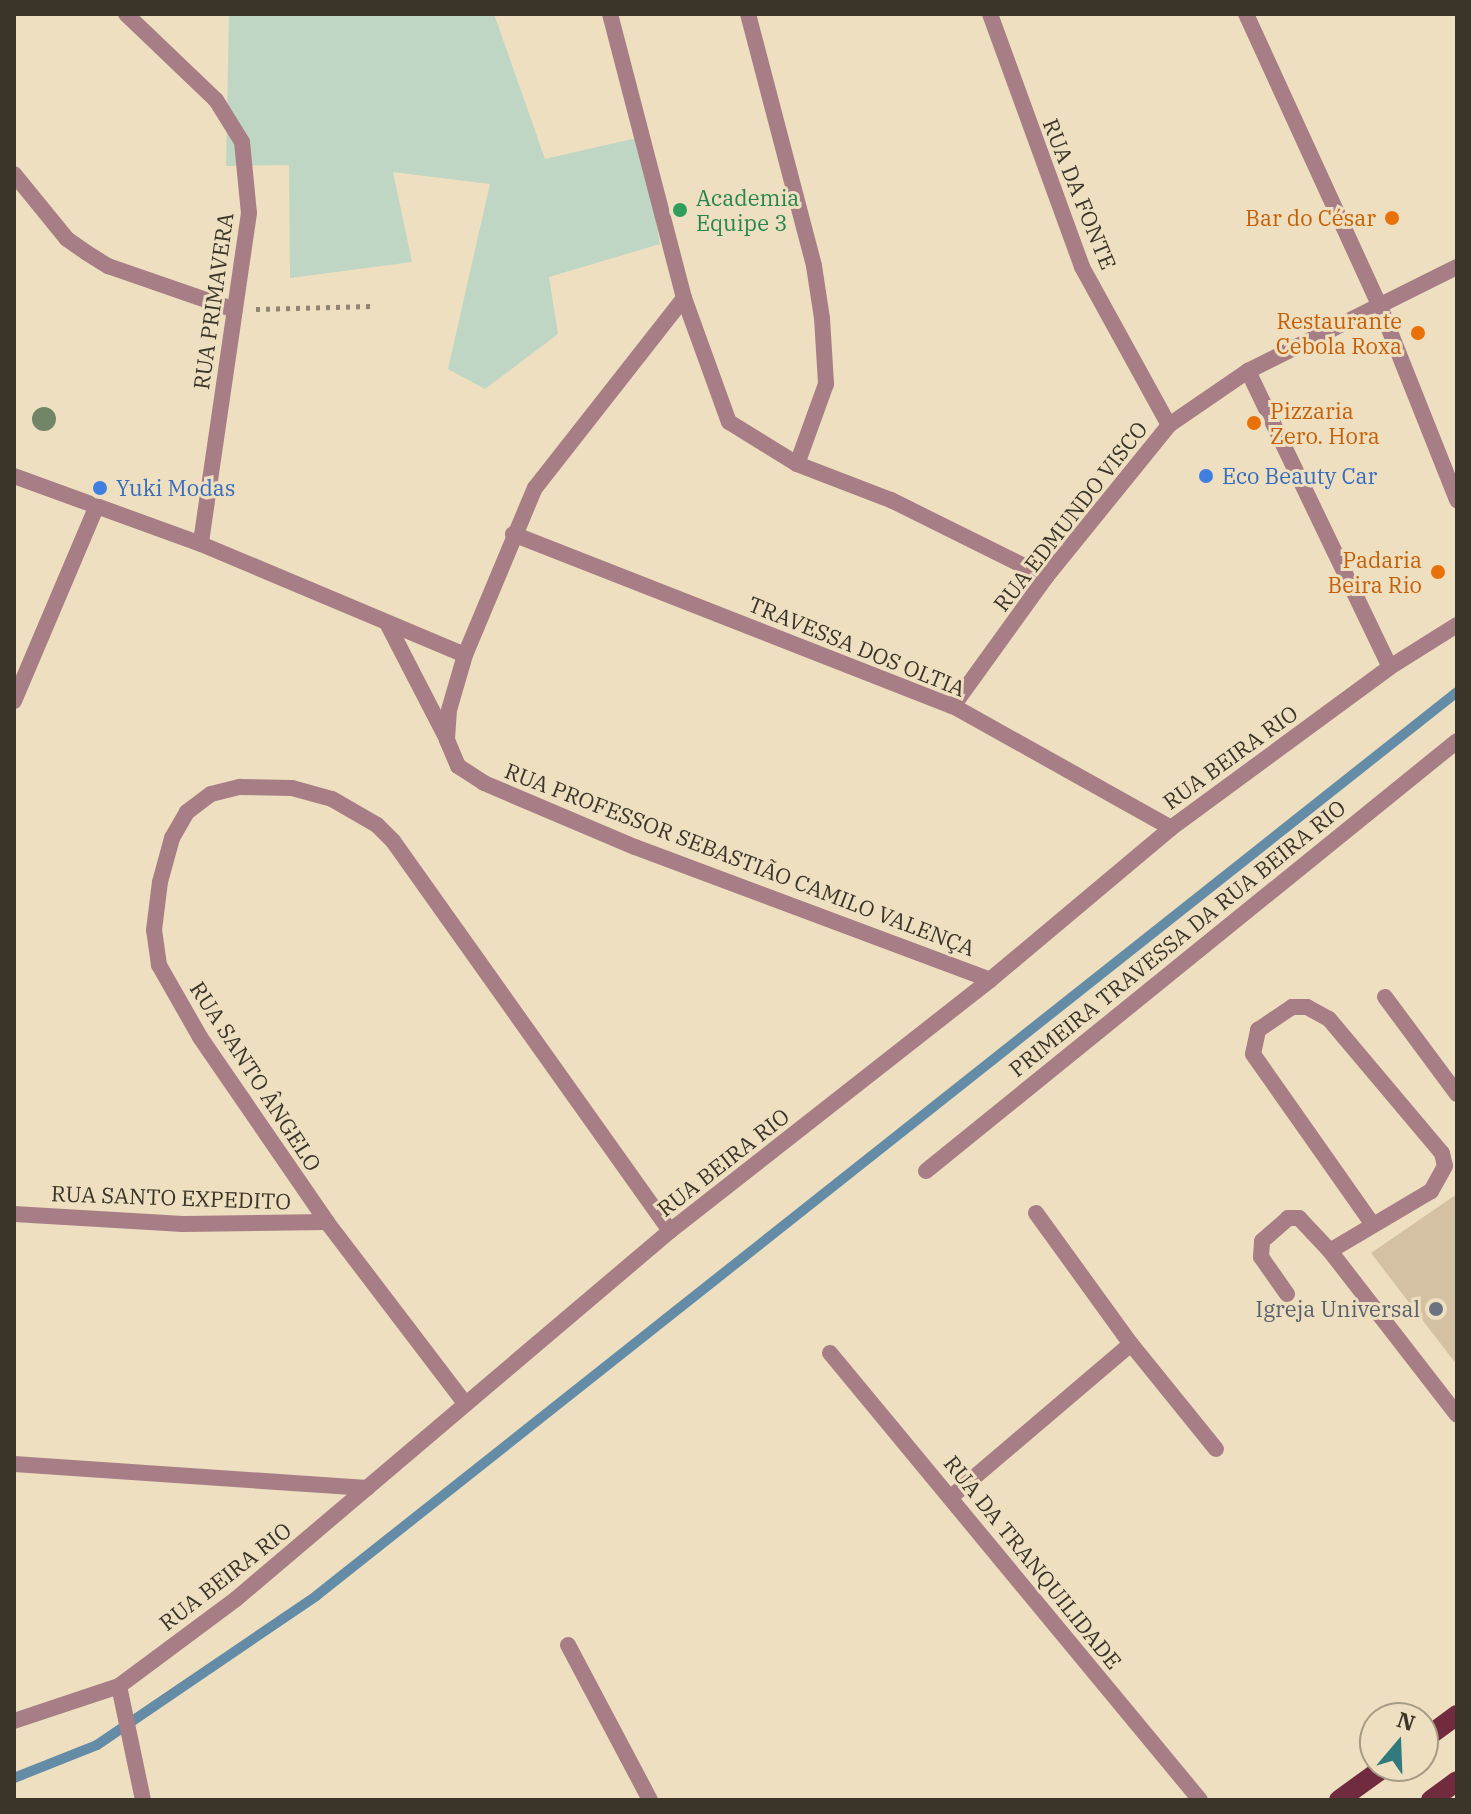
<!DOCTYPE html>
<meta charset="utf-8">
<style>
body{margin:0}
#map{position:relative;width:1471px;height:1814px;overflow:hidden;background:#eddfc0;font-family:"IBM Plex Serif",serif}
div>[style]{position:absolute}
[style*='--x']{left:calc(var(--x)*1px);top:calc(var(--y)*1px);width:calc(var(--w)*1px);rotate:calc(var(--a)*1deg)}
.green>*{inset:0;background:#bfd6c4}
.stream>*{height:10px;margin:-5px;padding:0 5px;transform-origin:5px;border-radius:5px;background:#648ca6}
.building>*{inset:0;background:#d4c1a4}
.path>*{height:5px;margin-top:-2.5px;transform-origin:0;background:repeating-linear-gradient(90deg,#8f8570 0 4px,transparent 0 10px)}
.lane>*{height:16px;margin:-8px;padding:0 8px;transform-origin:8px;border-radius:8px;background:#a87e86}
.street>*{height:16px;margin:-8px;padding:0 8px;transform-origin:8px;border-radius:8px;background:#a87e86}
.primary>*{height:20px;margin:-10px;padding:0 10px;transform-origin:10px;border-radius:10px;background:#712b3e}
.trees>*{width:24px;height:24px;margin:-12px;border-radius:50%;background:#728567}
.dots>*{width:22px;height:22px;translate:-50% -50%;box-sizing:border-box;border:4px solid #eddfc0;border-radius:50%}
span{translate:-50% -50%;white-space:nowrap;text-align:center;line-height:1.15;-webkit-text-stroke:6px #eddfc0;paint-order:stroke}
.street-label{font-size:22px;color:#3b3529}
.leisure-label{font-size:22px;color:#27864d}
.left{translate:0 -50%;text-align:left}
.food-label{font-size:22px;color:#c56008}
.right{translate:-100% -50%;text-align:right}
.shop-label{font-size:22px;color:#366cbe}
.worship-label{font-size:22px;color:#5b616d}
.frame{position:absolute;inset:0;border:16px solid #3b3529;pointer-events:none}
.north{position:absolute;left:1359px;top:1702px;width:80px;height:80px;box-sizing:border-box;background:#eddfc0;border:2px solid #a69b84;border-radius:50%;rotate:19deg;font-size:22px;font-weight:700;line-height:32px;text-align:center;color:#3b3529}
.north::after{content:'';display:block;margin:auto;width:28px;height:36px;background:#307a7d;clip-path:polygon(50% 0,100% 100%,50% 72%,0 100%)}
</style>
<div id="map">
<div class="green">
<div style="clip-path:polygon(229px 14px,494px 14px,545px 159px,641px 137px,660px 244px,549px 277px,558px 334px,485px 389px,448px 369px,490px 184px,393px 172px,412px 262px,290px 278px,289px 165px,226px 166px)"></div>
</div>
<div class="stream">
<div style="--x:14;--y:1778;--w:89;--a:-21.7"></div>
<div style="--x:97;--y:1745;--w:265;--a:-34.2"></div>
<div style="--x:316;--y:1596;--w:1456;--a:-38.39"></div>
</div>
<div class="building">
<div style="clip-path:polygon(1457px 1194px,1457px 1365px,1371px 1253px)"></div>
</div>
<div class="path">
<div style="--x:256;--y:309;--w:115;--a:-1.5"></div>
</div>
<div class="lane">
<div style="--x:1371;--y:1222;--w:205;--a:-125.1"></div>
<div style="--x:1253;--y:1054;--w:25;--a:-78"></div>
<div style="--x:1258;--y:1030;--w:41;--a:-34.1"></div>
<div style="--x:1292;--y:1007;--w:15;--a:0"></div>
<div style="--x:1307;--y:1007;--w:25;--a:29"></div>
<div style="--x:1329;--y:1019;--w:175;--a:49.9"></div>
<div style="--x:1442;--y:1153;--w:13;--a:77"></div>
<div style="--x:1445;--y:1166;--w:29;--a:119"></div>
<div style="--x:1431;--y:1191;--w:117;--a:149.3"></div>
<div style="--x:1330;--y:1251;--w:207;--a:52.2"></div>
<div style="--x:1287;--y:1294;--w:45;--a:-125.1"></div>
<div style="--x:1261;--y:1257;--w:16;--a:-86"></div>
<div style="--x:1262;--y:1241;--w:35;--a:-41"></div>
<div style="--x:1288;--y:1218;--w:11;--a:0"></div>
<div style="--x:1299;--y:1218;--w:45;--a:46.8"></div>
</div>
<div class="street">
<div style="--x:126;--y:14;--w:124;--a:43.7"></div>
<div style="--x:216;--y:100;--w:49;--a:58.2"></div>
<div style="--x:242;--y:142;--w:71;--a:84.4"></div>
<div style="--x:249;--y:213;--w:334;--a:98.3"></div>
<div style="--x:610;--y:14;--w:293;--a:75.4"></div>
<div style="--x:684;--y:298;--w:132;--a:70.1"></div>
<div style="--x:729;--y:422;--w:80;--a:31.7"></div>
<div style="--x:797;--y:464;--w:101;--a:21"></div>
<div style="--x:891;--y:500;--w:173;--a:26.4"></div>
<div style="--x:748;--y:14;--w:260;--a:75.3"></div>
<div style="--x:814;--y:266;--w:53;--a:81.3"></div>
<div style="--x:822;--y:318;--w:66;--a:86.5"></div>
<div style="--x:826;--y:384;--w:85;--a:109.9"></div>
<div style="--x:990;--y:14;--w:269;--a:70"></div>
<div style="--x:1082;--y:267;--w:180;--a:61.2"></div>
<div style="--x:1246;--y:14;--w:324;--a:65.4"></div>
<div style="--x:1381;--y:309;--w:206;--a:68.3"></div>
<div style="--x:14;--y:174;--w:84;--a:50.8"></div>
<div style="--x:67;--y:239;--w:24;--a:35"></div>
<div style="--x:87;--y:253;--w:25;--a:32"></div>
<div style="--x:108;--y:266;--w:134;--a:19.1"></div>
<div style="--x:1248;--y:371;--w:328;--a:64.4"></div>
<div style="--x:14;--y:476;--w:199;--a:20"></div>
<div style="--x:201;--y:544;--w:286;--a:22.8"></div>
<div style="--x:465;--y:655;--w:57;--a:106.2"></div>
<div style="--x:449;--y:710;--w:30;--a:94"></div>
<div style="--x:447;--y:740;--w:28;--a:67"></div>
<div style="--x:458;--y:766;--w:31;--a:33"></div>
<div style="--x:484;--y:783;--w:164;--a:23"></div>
<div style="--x:635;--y:847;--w:379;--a:20.5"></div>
<div style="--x:513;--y:534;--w:472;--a:21.4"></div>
<div style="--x:953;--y:706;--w:250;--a:29.2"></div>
<div style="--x:387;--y:623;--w:131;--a:62.7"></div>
<div style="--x:465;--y:655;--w:181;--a:-67.3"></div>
<div style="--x:535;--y:488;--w:241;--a:-51.9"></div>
<div style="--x:14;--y:701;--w:210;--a:-67"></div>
<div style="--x:953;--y:706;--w:159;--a:-54.2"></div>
<div style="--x:1046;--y:577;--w:196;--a:-51"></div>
<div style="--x:1169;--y:425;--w:96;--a:-34.4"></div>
<div style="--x:1248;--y:371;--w:233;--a:-26.5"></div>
<div style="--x:1385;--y:997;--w:121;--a:53.4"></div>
<div style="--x:926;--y:1171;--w:683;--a:-39"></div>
<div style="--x:1036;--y:1213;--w:162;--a:54.1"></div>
<div style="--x:1131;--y:1344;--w:135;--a:51"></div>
<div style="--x:14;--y:1214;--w:169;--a:3.4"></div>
<div style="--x:183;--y:1224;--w:144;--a:-0.8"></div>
<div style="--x:830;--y:1353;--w:580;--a:50.38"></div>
<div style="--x:464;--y:1402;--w:226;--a:-127.3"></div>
<div style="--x:327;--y:1222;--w:224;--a:-124.5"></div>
<div style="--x:200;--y:1037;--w:83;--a:-119.7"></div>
<div style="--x:159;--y:965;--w:35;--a:-98"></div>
<div style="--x:154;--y:930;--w:48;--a:-82.9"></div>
<div style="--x:160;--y:882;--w:46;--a:-74.7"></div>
<div style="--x:172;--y:838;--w:30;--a:-60"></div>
<div style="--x:187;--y:812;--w:30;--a:-37"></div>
<div style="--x:211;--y:794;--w:30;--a:-14"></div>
<div style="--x:240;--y:787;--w:52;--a:1.1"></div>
<div style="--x:292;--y:788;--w:41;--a:15.4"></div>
<div style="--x:332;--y:799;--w:52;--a:30"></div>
<div style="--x:377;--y:825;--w:23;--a:45"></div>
<div style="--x:393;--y:841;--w:478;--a:54.6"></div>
<div style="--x:14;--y:1464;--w:354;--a:3.9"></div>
<div style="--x:951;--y:1497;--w:236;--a:-40.4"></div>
<div style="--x:568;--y:1645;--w:175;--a:62.1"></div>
<div style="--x:119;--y:1686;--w:116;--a:78.1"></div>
<div style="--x:14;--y:1721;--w:111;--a:-18.4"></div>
<div style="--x:119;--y:1686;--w:146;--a:-36.6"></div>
<div style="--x:236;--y:1599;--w:569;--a:-40.3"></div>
<div style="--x:670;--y:1231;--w:407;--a:-38.1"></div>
<div style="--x:990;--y:980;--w:236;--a:-40"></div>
<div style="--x:1171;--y:828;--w:272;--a:-36.3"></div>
<div style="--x:1390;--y:667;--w:79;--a:-32.1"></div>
</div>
<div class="primary">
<div style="--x:1423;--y:1740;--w:42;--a:-36.3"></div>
<div style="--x:1339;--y:1800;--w:58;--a:-35.9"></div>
<div style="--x:1431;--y:1800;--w:32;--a:-36"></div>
</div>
<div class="trees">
<div style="left:44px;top:419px"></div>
</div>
<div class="dots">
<div style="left:680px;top:210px;background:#2e9e5b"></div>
<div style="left:1392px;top:218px;background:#e8710a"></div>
<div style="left:1418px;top:333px;background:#e8710a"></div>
<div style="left:1254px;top:423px;background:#e8710a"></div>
<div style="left:1206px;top:476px;background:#3f7fe0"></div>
<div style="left:100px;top:488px;background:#3f7fe0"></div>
<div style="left:1438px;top:572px;background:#e8710a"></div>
<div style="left:1436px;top:1309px;background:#6b7280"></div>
</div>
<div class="street-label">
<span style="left:1080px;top:194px;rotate:68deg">RUA DA FONTE</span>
<span style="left:213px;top:301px;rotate:-82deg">RUA PRIMAVERA</span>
<span style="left:1070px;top:516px;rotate:-52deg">RUA EDMUNDO VISCO</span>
<span style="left:857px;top:646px;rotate:22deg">TRAVESSA DOS OLTIA</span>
<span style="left:1230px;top:757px;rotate:-36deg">RUA BEIRA RIO</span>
<span style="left:740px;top:859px;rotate:21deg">RUA PROFESSOR SEBASTIÃO CAMILO VALENÇA</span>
<span style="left:1177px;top:938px;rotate:-39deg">PRIMEIRA TRAVESSA DA RUA BEIRA RIO</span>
<span style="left:256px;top:1076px;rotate:57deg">RUA SANTO ÂNGELO</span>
<span style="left:723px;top:1162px;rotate:-38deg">RUA BEIRA RIO</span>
<span style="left:171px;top:1197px;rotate:2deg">RUA SANTO EXPEDITO</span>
<span style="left:1033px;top:1562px;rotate:51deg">RUA DA TRANQUILIDADE</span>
<span style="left:225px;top:1576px;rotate:-38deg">RUA BEIRA RIO</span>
</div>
<div class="leisure-label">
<span class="left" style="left:696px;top:210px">Academia<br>Equipe 3</span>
</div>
<div class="food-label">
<span class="right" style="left:1376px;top:218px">Bar do César</span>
<span class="right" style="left:1402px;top:333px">Restaurante<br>Cebola Roxa</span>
<span class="left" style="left:1270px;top:423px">Pizzaria<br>Zero. Hora</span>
<span class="right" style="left:1422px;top:572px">Padaria<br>Beira Rio</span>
</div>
<div class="shop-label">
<span class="left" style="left:1222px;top:476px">Eco Beauty Car</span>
<span class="left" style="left:116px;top:488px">Yuki Modas</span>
</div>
<div class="worship-label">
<span class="right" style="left:1420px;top:1309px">Igreja Universal</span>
</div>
<div class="frame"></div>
<div class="north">N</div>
</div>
